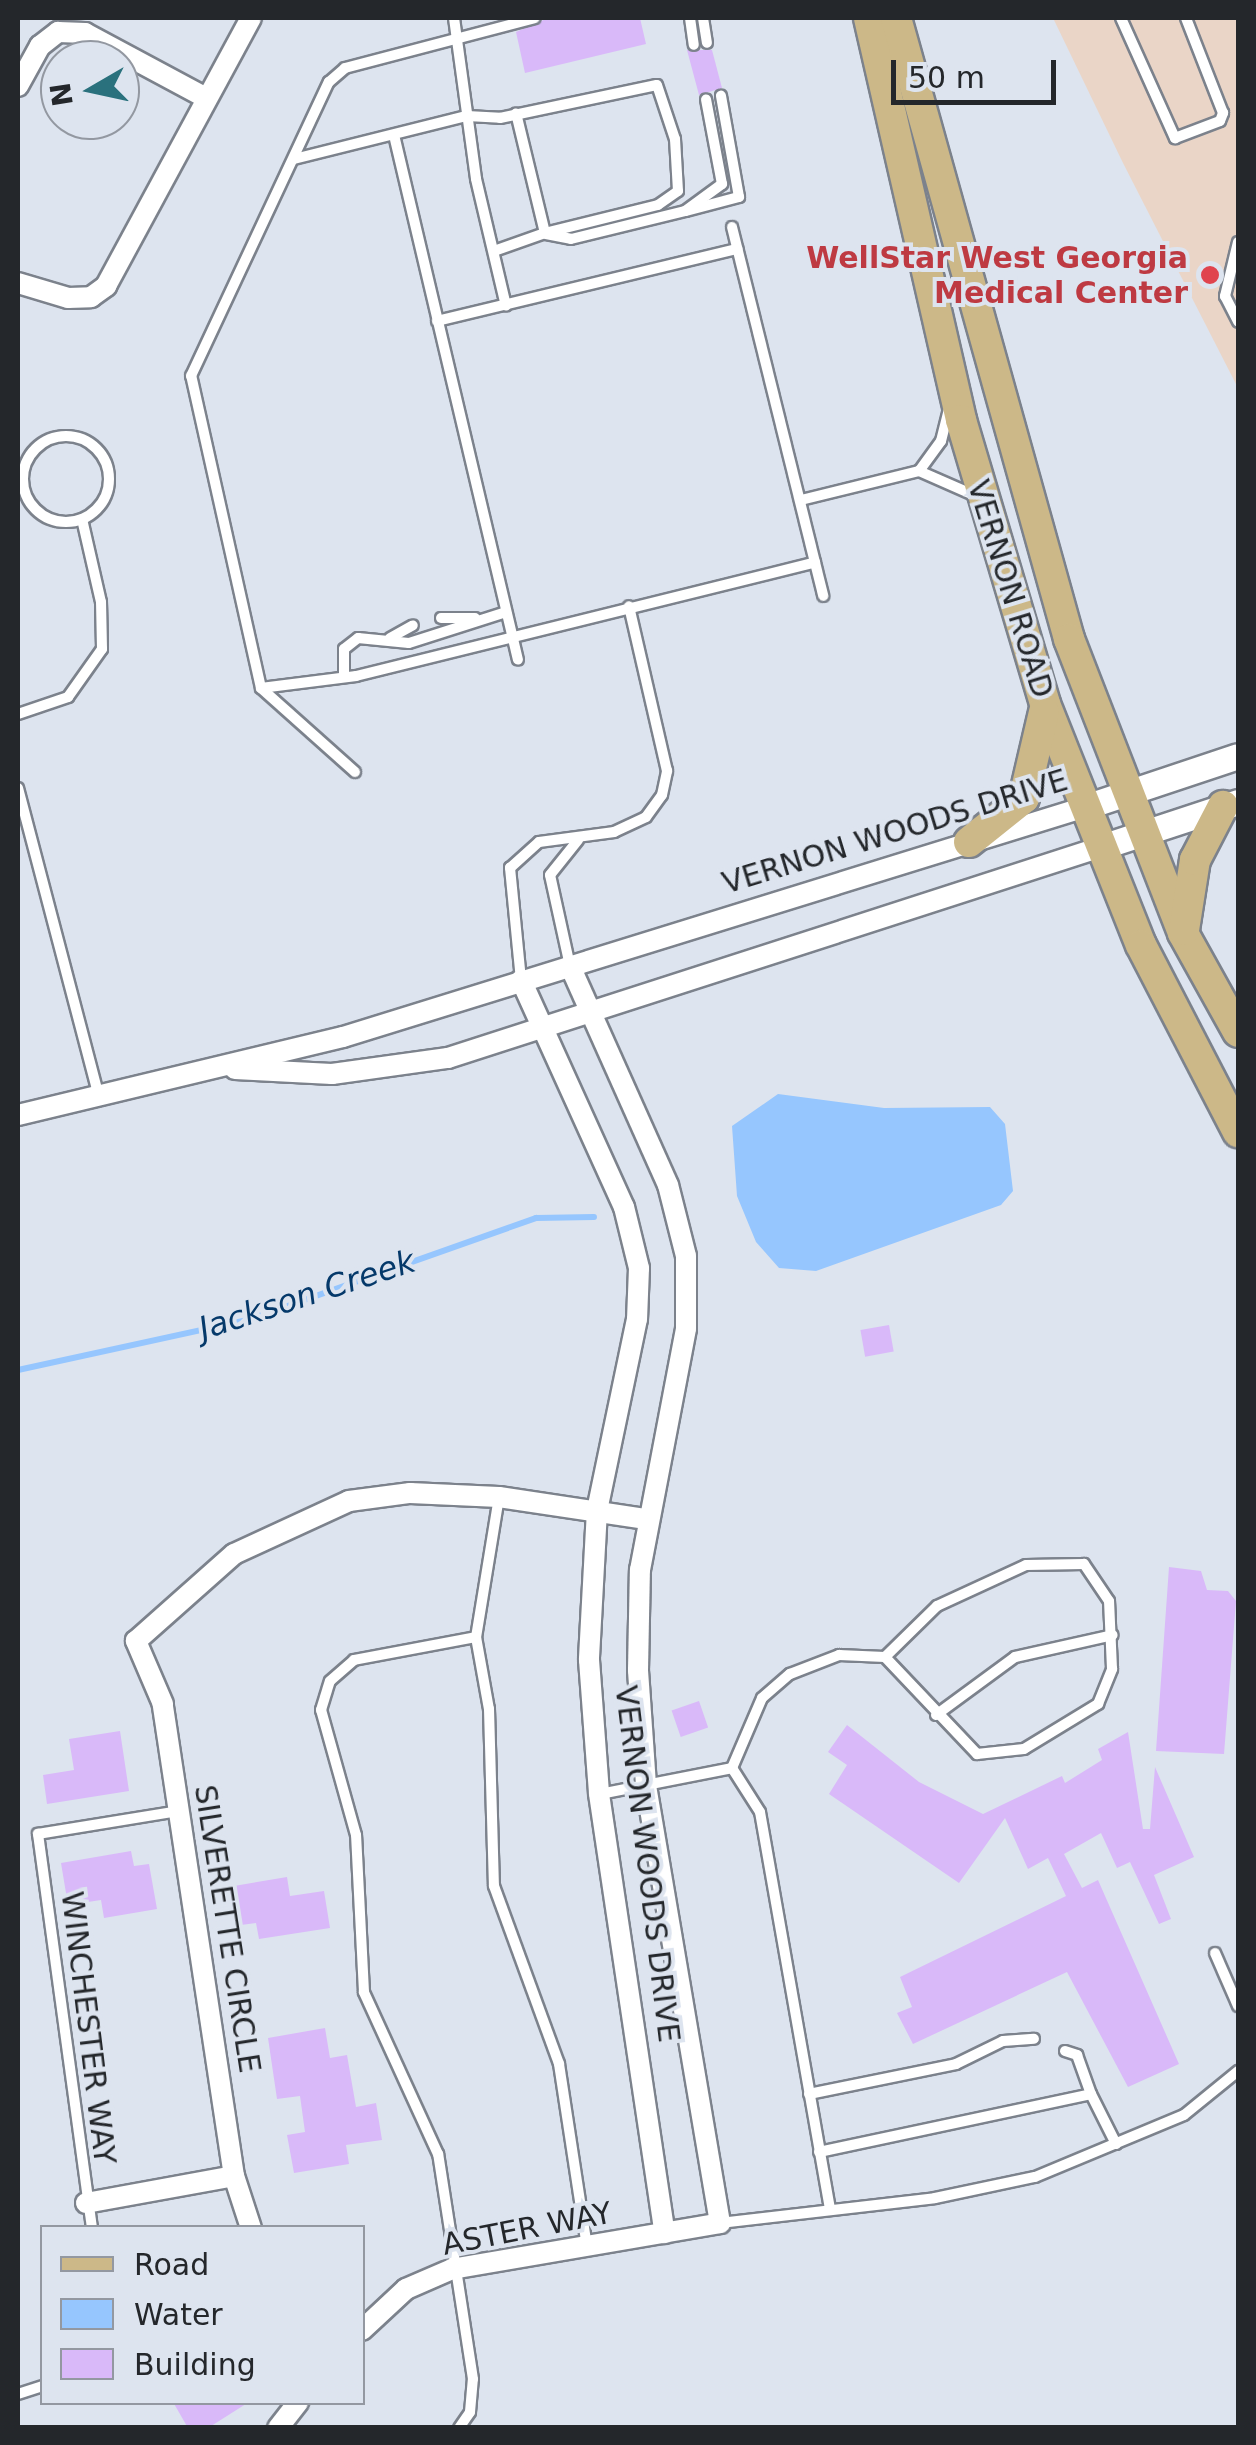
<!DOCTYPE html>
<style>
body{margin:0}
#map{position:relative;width:1256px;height:2445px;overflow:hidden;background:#dde4ef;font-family:"DejaVu Sans",sans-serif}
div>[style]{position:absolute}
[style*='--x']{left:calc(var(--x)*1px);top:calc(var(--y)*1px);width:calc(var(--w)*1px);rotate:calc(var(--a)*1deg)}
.medical>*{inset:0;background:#ead5c7}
.water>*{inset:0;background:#96c6fe}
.stream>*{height:6px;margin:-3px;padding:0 3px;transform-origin:3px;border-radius:3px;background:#96c6fe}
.building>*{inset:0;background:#d9b9f9;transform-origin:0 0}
.roads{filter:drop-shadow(2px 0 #7c828c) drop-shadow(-2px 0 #7c828c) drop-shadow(0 2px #7c828c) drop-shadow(0 -2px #7c828c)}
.service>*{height:10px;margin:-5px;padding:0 5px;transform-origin:5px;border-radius:5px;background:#fff}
.service>.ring{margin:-5px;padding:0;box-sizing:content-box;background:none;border:10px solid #fff;border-radius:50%}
.minor>*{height:20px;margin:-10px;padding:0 10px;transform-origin:10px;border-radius:10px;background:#fff}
.tertiary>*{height:25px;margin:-12.5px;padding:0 12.5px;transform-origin:12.5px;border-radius:12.5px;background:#fff}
.primary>*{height:30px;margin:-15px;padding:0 15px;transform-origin:15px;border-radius:15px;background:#ccb888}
.dots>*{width:28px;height:28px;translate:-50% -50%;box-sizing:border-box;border:5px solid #dde4ef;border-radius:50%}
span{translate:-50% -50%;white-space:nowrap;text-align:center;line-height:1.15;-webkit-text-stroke:8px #dde4ef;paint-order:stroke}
.health-label{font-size:30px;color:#be3a42;font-weight:700}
.right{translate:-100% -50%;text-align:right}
.street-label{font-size:30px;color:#24272b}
.water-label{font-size:32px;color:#05396a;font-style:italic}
.frame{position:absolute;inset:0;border:20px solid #24272b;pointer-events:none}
.legend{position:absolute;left:40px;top:2225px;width:325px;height:180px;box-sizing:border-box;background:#dde4ef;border:2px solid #9398a1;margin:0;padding:12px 18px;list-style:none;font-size:30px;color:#24272b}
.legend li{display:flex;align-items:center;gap:20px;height:50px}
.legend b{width:50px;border:2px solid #9398a1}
.north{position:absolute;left:40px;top:40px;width:100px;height:100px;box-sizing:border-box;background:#dde4ef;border:2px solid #9398a1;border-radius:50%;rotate:261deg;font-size:28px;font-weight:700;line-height:40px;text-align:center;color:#24272b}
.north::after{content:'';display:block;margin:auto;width:35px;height:45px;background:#2a717d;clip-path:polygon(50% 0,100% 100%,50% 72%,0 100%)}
.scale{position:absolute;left:891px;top:60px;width:165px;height:45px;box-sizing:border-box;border:5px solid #24272b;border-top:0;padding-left:12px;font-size:30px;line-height:35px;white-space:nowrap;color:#24272b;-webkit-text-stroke:8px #dde4ef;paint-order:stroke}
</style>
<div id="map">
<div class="medical">
<div style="clip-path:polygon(1053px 18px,1238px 18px,1238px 388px,1123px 163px)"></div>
</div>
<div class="water">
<div style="clip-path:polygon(778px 1094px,884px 1108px,990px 1107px,1005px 1124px,1013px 1191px,1001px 1205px,816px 1271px,779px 1268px,756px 1242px,737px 1196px,732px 1126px)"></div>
</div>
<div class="stream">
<div style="--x:18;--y:1370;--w:235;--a:-12.3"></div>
<div style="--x:248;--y:1320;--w:306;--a:-19.5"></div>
<div style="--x:536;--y:1218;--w:58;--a:-1"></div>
</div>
<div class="building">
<div style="clip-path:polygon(548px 18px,640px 18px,646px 44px,525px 73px,516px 32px)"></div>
<div style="clip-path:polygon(687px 50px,712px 50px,722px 88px,699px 95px)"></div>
<div style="left:889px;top:1325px;width:27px;height:29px;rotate:80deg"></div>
<div style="clip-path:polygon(1169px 1567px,1201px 1571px,1207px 1590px,1228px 1591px,1236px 1601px,1224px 1754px,1156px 1751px)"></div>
<div style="left:699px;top:1701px;width:28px;height:29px;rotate:71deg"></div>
<div style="clip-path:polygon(847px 1725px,919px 1782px,983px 1814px,1062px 1776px,1065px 1783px,1102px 1760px,1098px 1749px,1128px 1732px,1143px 1829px,1150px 1829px,1155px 1767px,1194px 1857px,1154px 1875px,1171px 1919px,1159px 1924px,1130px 1862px,1117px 1868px,1101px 1833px,1064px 1854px,1082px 1888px,1098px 1880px,1179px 2064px,1128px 2087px,1067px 1972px,913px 2044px,897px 2013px,912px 2007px,900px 1977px,1066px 1896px,1048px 1858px,1028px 1869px,1005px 1818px,959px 1883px,829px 1794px,847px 1765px,828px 1752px)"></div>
<div style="clip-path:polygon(120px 1731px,129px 1791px,47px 1804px,43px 1775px,74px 1770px,69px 1739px)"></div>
<div style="clip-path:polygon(131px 1851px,134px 1866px,149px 1864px,157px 1909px,104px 1918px,101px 1900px,68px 1905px,61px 1863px)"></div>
<div style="clip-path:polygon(287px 1877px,290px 1896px,324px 1891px,330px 1928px,259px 1939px,256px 1923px,241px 1925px,234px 1886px)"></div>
<div style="clip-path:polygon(325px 2028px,330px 2058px,347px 2055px,356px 2107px,376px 2103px,382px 2140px,346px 2145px,349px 2164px,294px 2173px,287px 2135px,305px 2132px,300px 2096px,277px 2099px,268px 2038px)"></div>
<div style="clip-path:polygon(173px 2402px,249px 2402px,208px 2428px,188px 2428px)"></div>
</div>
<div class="roads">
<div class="service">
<div style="--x:454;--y:18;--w:162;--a:82.2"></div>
<div style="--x:476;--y:179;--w:130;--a:76.7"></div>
<div style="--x:690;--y:18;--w:27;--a:82"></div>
<div style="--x:703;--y:18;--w:25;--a:81"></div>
<div style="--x:1121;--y:18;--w:132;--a:65.8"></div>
<div style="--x:1175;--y:138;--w:48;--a:-20.7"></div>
<div style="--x:1220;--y:121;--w:9;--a:-69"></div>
<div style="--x:1223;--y:113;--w:102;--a:-111.3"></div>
<div style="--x:394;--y:135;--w:539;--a:76.71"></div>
<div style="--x:294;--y:159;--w:178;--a:-14"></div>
<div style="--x:467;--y:116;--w:33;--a:3"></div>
<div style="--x:500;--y:118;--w:160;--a:-11.9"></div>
<div style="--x:657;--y:85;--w:57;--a:71.6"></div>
<div style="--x:675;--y:139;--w:52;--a:86.7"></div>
<div style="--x:678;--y:191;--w:24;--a:145"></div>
<div style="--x:658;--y:205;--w:116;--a:166.1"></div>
<div style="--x:686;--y:211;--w:55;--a:-14.8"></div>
<div style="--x:739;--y:197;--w:103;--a:-100.1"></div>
<div style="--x:732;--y:227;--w:380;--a:76.1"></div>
<div style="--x:546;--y:234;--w:25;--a:11"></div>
<div style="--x:571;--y:239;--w:117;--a:-13.8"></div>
<div style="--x:685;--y:211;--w:46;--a:-36.1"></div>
<div style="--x:722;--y:184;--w:86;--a:-100.7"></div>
<div style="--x:1238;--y:242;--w:56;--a:103.5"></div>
<div style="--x:1225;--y:296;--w:29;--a:63"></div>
<div style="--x:494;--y:251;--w:54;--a:-19.4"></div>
<div style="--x:545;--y:233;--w:123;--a:-103.6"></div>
<div style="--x:437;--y:321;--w:309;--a:-13.5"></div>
<div style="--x:949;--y:409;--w:33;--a:104"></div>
<div style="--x:941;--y:441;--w:37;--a:126"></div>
<div style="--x:919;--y:471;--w:62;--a:23.7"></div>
<div class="ring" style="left:23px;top:436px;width:76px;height:76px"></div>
<div style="--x:801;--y:500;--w:122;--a:-13.8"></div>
<div style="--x:441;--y:618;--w:34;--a:0"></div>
<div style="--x:390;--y:638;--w:26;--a:-29"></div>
<div style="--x:344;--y:677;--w:28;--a:-90"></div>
<div style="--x:344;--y:649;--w:18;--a:-38"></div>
<div style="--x:358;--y:638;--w:51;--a:5.6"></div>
<div style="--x:409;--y:643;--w:102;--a:-17.7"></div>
<div style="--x:261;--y:688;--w:96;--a:-7.2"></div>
<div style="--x:356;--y:676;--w:473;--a:-13.9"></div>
<div style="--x:18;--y:714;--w:53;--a:-18.8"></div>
<div style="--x:68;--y:697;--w:59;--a:-54.7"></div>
<div style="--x:102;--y:649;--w:47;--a:-91.2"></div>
<div style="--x:101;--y:602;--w:85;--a:-102.9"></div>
<div style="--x:355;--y:772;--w:126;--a:-138.2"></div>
<div style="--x:261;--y:688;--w:320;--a:-102.6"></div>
<div style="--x:191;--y:376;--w:325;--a:-64.9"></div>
<div style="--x:329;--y:82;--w:21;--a:-41"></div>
<div style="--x:345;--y:68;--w:196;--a:-14.7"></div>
<div style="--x:18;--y:788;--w:316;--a:75.3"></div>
<div style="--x:570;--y:966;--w:93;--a:-102.4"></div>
<div style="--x:550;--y:875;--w:45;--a:-51.3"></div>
<div style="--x:521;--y:980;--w:113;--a:-95.6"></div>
<div style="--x:510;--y:868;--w:39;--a:-42"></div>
<div style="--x:539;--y:842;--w:76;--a:-7.6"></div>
<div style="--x:614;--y:832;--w:35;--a:-25"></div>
<div style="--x:646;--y:817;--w:27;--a:-54"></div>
<div style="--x:662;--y:795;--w:25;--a:-78"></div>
<div style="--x:667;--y:771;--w:169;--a:-103"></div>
<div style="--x:499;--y:1497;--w:142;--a:99.3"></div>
<div style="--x:476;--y:1637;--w:73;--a:79.8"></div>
<div style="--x:489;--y:1709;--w:177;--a:88.4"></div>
<div style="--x:494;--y:1886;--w:189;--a:69.9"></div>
<div style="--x:559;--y:2064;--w:186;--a:81.3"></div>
<div style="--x:936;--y:1715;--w:98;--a:-36.3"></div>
<div style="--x:1015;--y:1657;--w:100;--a:-12.7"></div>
<div style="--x:732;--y:1768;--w:52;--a:57.5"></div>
<div style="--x:760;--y:1812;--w:403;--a:80"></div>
<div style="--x:600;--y:1794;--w:135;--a:-11.1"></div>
<div style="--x:732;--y:1768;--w:76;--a:-66.8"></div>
<div style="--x:762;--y:1698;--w:37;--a:-41"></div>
<div style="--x:790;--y:1674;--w:53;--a:-21.2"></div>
<div style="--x:839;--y:1655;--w:46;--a:2.5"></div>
<div style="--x:885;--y:1657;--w:134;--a:46.5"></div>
<div style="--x:977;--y:1754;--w:47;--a:-6.1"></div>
<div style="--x:1024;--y:1749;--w:87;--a:-31.3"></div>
<div style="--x:1098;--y:1704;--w:38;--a:-68"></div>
<div style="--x:1112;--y:1669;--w:68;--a:-92.5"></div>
<div style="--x:1109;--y:1601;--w:45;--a:-124"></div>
<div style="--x:1084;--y:1564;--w:58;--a:179"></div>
<div style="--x:1026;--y:1565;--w:98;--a:155.3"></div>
<div style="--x:937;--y:1606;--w:73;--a:135.6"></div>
<div style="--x:1215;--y:1953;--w:58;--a:66.5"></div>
<div style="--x:1065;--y:2051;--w:13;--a:18"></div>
<div style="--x:1077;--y:2055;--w:41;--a:70.3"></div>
<div style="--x:809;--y:2094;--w:150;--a:-11.5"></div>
<div style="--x:956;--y:2064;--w:52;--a:-26.1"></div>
<div style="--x:1003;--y:2041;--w:31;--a:-4"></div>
<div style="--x:819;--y:2152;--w:278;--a:-12"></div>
<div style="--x:1091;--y:2094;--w:56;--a:63.4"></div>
<div style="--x:720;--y:2223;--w:216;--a:-6.6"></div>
<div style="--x:935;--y:2198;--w:102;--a:-11.9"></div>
<div style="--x:1035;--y:2177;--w:161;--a:-22.6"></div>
<div style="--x:1184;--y:2115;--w:70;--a:-39.2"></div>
<div style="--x:92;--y:2228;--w:398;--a:-97.8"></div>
<div style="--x:38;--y:1834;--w:143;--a:-9.3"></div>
<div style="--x:18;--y:2394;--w:25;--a:-18"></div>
<div style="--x:459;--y:2428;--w:19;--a:-55"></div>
<div style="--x:470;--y:2412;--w:33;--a:-85"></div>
<div style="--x:473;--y:2379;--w:228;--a:-98.8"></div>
<div style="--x:438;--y:2154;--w:178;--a:-114.6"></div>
<div style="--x:364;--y:1992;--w:157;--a:-92.9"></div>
<div style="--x:356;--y:1835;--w:130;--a:-105.6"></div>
<div style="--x:321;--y:1710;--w:30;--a:-73"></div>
<div style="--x:330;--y:1681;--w:32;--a:-41"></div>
<div style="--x:354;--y:1660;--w:124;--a:-10.7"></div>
</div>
<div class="minor">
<div style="--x:18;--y:86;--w:46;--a:-61.2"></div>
<div style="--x:40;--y:46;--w:23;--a:-38"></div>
<div style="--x:58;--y:32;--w:27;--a:2"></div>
<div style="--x:85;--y:33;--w:137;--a:28.2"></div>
<div style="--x:18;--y:283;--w:52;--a:16.7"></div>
<div style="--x:68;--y:298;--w:23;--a:-2"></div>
<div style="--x:91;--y:297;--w:19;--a:-36"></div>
<div style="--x:106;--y:286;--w:305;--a:-61.6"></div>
<div style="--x:521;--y:980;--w:249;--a:65.6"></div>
<div style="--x:624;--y:1207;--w:63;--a:76.2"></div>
<div style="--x:639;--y:1268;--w:51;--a:92.2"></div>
<div style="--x:637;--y:1319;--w:195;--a:101.8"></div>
<div style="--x:597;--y:1510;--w:150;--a:93.1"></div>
<div style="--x:589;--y:1660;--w:134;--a:85.7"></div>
<div style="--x:599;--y:1794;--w:444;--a:81.5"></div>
<div style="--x:235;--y:1069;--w:97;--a:3"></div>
<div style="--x:332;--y:1074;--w:117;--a:-7.9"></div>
<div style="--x:448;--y:1058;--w:683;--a:-17.9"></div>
<div style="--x:18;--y:1115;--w:334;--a:-13.5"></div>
<div style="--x:343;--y:1037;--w:774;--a:-17.22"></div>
<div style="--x:86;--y:2203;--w:150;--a:-10.3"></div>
<div style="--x:251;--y:2228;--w:55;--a:-108.1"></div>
<div style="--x:234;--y:2176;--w:477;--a:-98.6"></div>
<div style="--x:163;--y:1704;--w:69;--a:-113.2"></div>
<div style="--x:136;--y:1641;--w:131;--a:-41.6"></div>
<div style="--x:234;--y:1554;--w:127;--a:-24.7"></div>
<div style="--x:349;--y:1501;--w:62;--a:-7.5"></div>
<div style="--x:410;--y:1493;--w:89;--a:2.6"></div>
<div style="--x:499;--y:1497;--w:149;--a:8.5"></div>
<div style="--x:362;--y:2330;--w:60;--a:-43"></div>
<div style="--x:406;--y:2289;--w:50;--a:-23.5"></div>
<div style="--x:452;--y:2269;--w:272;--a:-9.7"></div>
<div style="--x:720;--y:2223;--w:444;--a:-99.6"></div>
<div style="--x:646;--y:1785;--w:115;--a:-94"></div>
<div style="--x:638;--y:1670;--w:100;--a:-88.9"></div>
<div style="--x:640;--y:1570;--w:246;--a:-79.2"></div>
<div style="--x:686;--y:1328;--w:72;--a:-90"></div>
<div style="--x:686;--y:1256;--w:73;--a:-104.2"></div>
<div style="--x:668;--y:1185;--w:240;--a:-114.1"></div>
<div style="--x:278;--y:2428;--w:33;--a:-52"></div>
</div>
<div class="tertiary">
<div style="--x:1082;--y:808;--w:164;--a:-18.4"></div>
<div style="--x:1098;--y:848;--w:147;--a:-18.2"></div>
</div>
<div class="primary">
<div style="--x:869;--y:18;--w:412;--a:77.1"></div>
<div style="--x:961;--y:420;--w:296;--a:73.5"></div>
<div style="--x:1045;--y:704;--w:259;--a:68.3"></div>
<div style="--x:1141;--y:945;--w:211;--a:62.6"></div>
<div style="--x:896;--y:18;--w:645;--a:74.43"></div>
<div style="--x:1069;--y:639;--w:315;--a:68.8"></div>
<div style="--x:1183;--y:933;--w:113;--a:60.9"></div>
<div style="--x:969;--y:842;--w:70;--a:-38.7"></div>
<div style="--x:1024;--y:798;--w:88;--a:-76.9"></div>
<div style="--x:1184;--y:930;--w:71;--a:-81.1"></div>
<div style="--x:1195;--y:860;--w:61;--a:-62.6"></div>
</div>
</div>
<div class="dots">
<div style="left:1210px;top:275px;background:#e0444e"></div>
</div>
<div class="health-label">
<span class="right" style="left:1188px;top:275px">WellStar West Georgia<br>Medical Center</span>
</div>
<div class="street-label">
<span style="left:1010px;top:589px;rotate:73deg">VERNON ROAD</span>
<span style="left:895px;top:832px;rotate:-17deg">VERNON WOODS DRIVE</span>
<span style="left:647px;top:1864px;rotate:83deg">VERNON WOODS DRIVE</span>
<span style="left:227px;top:1929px;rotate:81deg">SILVERETTE CIRCLE</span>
<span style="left:88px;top:2028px;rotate:83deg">WINCHESTER WAY</span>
<span style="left:527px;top:2229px;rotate:-11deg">ASTER WAY</span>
</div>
<div class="water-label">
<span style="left:307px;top:1295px;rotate:-18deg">Jackson Creek</span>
</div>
<div class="frame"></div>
<ul class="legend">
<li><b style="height:12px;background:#ccb888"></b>Road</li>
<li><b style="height:28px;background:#96c6fe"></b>Water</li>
<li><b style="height:28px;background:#d9b9f9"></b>Building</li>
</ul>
<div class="north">N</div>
<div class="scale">50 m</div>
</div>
